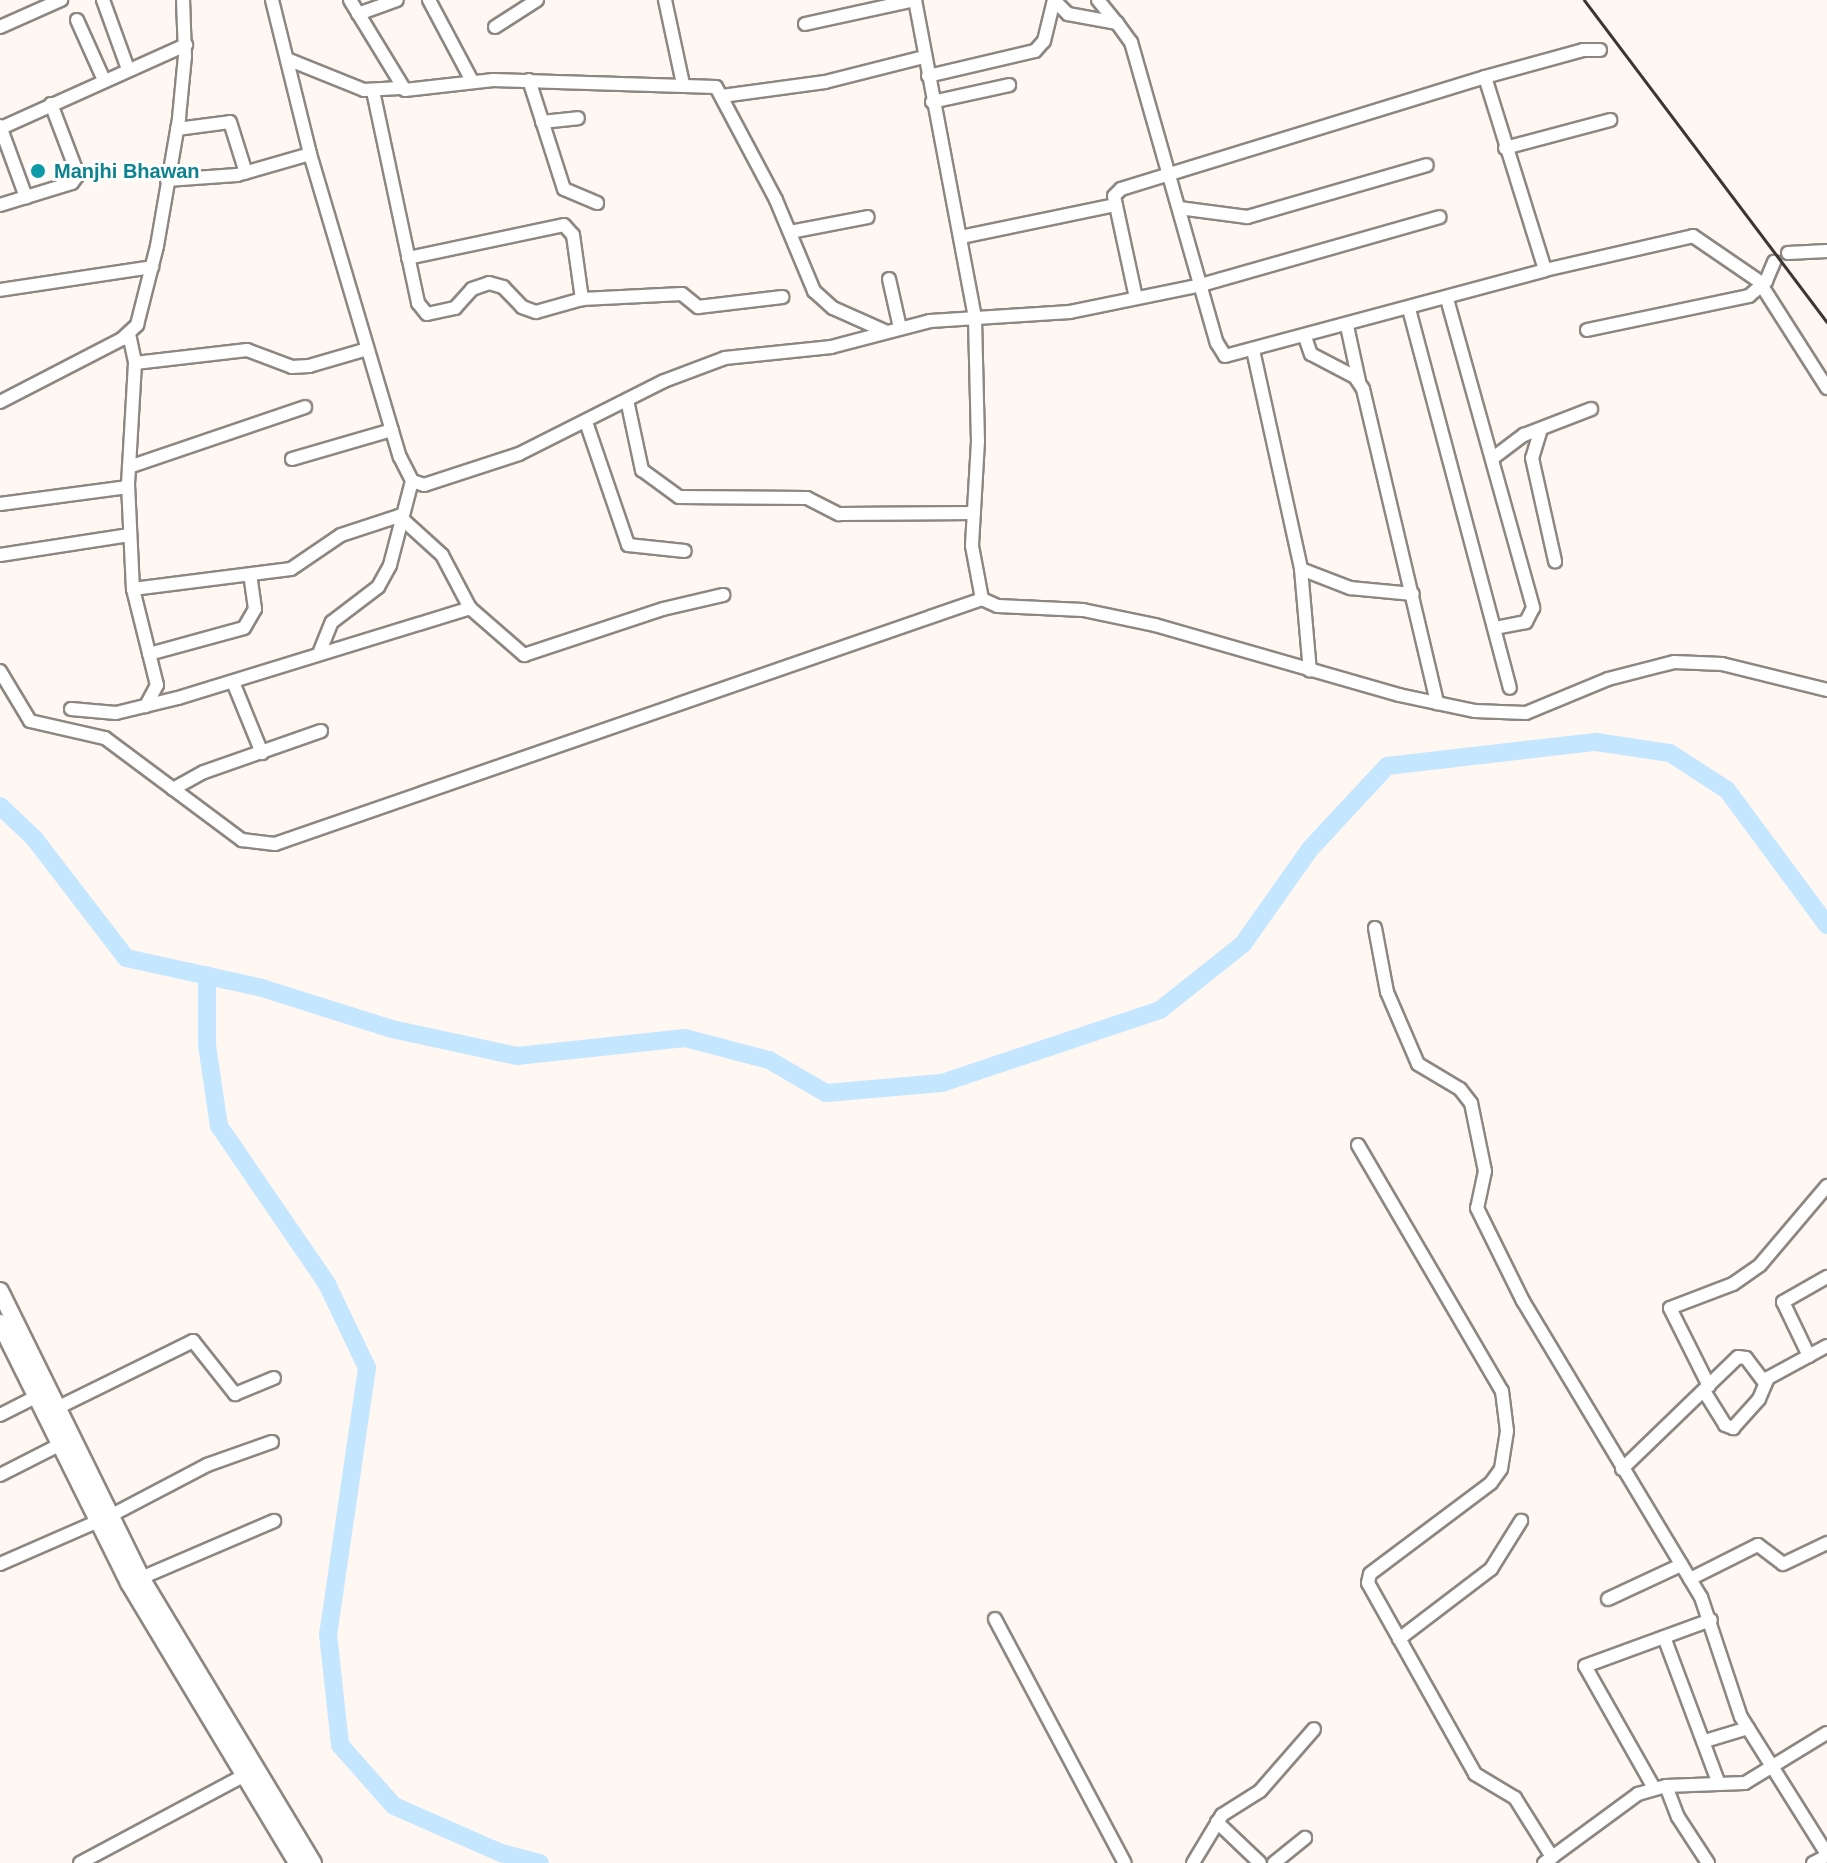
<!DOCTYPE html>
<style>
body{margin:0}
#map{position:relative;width:1827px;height:1863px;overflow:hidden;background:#fff7f1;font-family:Arial,sans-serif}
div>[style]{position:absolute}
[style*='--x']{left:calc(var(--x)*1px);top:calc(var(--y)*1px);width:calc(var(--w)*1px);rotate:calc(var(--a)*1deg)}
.river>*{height:18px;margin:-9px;padding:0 9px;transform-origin:9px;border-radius:9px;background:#c4e6fe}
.roads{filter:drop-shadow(2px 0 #8d8782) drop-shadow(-2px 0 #8d8782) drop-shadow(0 2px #8d8782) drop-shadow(0 -2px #8d8782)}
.minor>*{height:12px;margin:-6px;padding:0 6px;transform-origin:6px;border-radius:6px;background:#fff}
.major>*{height:16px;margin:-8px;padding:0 8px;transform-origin:8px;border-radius:8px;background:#fff}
.rail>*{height:3px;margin:-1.5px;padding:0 1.5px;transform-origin:1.5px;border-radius:1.5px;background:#3a3633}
.dots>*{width:22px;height:22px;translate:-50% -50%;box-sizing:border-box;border:4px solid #fff;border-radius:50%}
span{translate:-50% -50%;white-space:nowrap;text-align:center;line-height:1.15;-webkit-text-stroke:6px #fff;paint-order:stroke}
.culture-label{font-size:20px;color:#0d838f;font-weight:700}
.left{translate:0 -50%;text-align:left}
</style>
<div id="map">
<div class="river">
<div style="--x:0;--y:806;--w:47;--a:43.3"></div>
<div style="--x:34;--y:838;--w:151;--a:52.5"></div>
<div style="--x:126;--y:958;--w:139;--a:12.4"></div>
<div style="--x:262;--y:988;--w:136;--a:17.5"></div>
<div style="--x:392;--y:1029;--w:128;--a:12.2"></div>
<div style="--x:517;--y:1056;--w:169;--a:-6.1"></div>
<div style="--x:685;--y:1038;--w:87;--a:14.7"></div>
<div style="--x:769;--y:1060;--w:66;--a:30.1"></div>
<div style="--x:826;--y:1093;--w:116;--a:-4.9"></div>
<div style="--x:942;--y:1083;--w:230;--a:-18.5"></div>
<div style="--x:1160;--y:1010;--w:106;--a:-38.5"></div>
<div style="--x:1243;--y:944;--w:116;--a:-54.8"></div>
<div style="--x:1310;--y:849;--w:113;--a:-47.1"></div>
<div style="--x:1387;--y:766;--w:210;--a:-6.6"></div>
<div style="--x:1596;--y:742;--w:75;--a:8.5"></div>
<div style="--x:1670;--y:753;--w:68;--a:33"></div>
<div style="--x:1727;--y:790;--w:168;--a:53.5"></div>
<div style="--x:207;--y:975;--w:70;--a:90"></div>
<div style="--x:207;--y:1045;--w:82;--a:81.6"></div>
<div style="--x:219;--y:1126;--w:191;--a:55.6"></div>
<div style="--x:327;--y:1284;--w:93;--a:64.5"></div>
<div style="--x:367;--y:1368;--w:269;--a:98.3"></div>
<div style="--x:328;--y:1634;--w:112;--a:83.8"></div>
<div style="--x:340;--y:1745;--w:81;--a:48.5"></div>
<div style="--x:394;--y:1806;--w:117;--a:23.7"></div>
<div style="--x:501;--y:1853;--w:40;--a:14.4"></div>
</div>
<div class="roads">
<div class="minor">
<div style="--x:103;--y:0;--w:73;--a:70.1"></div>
<div style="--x:272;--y:0;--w:159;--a:76.1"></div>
<div style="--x:310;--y:154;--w:316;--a:73.5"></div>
<div style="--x:400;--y:457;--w:27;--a:63"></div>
<div style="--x:412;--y:481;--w:13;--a:18"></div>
<div style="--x:424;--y:485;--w:100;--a:-18.1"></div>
<div style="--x:519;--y:454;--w:162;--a:-26.7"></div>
<div style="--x:664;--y:381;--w:65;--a:-20.7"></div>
<div style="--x:725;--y:358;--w:107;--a:-5.9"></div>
<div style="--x:831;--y:347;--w:102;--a:-14.7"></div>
<div style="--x:930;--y:321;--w:140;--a:-3.7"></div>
<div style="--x:1070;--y:312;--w:134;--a:-11.6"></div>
<div style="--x:1201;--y:285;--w:248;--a:-15.9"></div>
<div style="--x:350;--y:0;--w:105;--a:58.6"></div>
<div style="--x:405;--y:90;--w:89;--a:-6.5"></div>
<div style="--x:493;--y:80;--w:223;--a:1.8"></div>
<div style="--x:716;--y:87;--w:128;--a:62"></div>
<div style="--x:776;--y:200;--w:99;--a:67.3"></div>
<div style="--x:814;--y:291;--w:25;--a:42"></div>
<div style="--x:833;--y:308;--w:59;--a:24"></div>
<div style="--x:429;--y:0;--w:92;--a:62"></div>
<div style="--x:665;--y:0;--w:86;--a:77.9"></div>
<div style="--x:915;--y:0;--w:325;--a:79.3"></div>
<div style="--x:975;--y:319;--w:122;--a:88.6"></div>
<div style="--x:978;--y:441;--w:105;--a:93.3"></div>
<div style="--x:972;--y:546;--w:54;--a:79.3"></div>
<div style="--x:982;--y:599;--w:17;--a:24"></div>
<div style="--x:998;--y:606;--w:85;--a:2.7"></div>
<div style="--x:1083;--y:610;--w:74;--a:11.8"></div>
<div style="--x:1155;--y:625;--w:254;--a:16"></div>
<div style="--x:1399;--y:695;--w:78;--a:11.9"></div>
<div style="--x:1475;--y:711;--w:51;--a:2.2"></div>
<div style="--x:1526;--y:713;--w:89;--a:-22.5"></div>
<div style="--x:1608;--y:679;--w:68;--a:-14.4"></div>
<div style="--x:1674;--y:662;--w:48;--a:2.4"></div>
<div style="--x:1722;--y:664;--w:108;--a:13.9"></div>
<div style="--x:1054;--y:0;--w:20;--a:45"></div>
<div style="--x:1068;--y:14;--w:50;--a:10.4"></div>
<div style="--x:1117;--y:23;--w:24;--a:54"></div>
<div style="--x:1131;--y:42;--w:313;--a:74.1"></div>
<div style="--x:1217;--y:343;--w:15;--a:58"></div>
<div style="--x:1225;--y:356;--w:331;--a:-15"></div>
<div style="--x:1098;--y:0;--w:28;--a:51"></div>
<div style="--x:358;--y:14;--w:41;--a:-19.7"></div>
<div style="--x:77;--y:20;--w:66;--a:65.8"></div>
<div style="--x:805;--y:24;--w:113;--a:-12.3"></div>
<div style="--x:0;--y:27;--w:67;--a:-23.9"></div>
<div style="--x:495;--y:27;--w:50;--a:-32.7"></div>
<div style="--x:287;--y:59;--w:83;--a:21.9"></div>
<div style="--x:364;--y:90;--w:36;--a:-3"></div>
<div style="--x:928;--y:76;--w:110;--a:-13.2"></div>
<div style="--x:1035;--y:51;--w:13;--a:-48"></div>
<div style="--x:1044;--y:41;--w:42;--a:-76.3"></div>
<div style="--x:1485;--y:77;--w:202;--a:72.7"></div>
<div style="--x:1545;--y:270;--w:152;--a:-12.9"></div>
<div style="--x:1693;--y:236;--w:85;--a:34.4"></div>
<div style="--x:529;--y:80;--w:114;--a:72.2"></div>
<div style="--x:564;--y:189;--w:36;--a:23"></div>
<div style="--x:373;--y:91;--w:217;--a:78"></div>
<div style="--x:418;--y:303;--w:14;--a:51"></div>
<div style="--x:427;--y:314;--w:29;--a:-12"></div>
<div style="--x:455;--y:308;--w:25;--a:-48"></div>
<div style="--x:472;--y:289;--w:18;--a:-19"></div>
<div style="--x:489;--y:283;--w:15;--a:16"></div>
<div style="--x:503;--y:287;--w:28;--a:46"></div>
<div style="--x:522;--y:307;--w:15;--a:20"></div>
<div style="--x:536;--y:312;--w:48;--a:-15.8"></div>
<div style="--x:582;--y:299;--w:100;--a:-2.9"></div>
<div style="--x:682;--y:294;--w:21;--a:39"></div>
<div style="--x:698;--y:307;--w:85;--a:-6.8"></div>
<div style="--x:722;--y:96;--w:104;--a:-7.7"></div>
<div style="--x:825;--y:82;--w:102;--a:-14.2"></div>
<div style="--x:932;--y:102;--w:79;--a:-12.4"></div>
<div style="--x:542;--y:122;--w:36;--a:-6"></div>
<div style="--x:0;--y:126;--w:76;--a:69.9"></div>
<div style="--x:1;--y:128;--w:203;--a:-24.2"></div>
<div style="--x:177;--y:129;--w:53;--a:-7.5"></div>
<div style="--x:230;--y:122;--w:53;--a:72.6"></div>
<div style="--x:1505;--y:148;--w:109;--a:-14.9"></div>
<div style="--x:167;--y:180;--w:70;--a:-4.1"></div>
<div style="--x:237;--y:175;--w:76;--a:-16"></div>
<div style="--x:0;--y:205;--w:75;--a:-17"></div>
<div style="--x:72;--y:183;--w:10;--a:-53"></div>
<div style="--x:78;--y:175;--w:76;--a:-110.8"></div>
<div style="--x:1179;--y:208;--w:69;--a:7.5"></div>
<div style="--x:1247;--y:217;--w:187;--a:-16.1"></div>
<div style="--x:790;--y:232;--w:79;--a:-10.9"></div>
<div style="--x:961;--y:237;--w:158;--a:-11.7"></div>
<div style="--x:1788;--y:253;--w:39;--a:-3"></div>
<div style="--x:408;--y:258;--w:159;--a:-11.9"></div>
<div style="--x:564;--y:225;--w:13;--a:48"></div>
<div style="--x:573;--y:235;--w:65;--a:82"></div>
<div style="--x:889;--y:279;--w:50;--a:77.3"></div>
<div style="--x:1762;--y:286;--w:121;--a:57.5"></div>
<div style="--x:0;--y:290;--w:154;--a:-8.6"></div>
<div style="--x:1136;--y:298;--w:104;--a:-102.2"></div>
<div style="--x:1114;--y:196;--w:10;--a:-45"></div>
<div style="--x:1121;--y:189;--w:381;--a:-17.1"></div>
<div style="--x:1485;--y:77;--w:102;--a:-15.4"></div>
<div style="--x:1583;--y:50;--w:17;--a:0"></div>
<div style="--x:1447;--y:299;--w:321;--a:74.4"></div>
<div style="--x:1533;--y:608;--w:16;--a:117"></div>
<div style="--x:1526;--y:622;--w:31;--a:169"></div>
<div style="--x:1409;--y:309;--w:392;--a:75.1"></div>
<div style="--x:1347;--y:326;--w:56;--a:77.7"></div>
<div style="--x:1587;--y:330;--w:166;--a:-11.9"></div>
<div style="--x:1749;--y:296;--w:23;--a:-41"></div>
<div style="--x:1766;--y:281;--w:21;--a:-67"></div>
<div style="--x:129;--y:334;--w:30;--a:78"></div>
<div style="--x:135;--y:363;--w:121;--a:93.3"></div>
<div style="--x:128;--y:484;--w:105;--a:87.3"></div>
<div style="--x:133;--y:589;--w:99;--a:76"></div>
<div style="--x:157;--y:685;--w:24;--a:118"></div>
<div style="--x:1305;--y:337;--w:18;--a:71"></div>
<div style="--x:1311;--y:354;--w:50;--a:27.6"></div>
<div style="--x:1355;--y:377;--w:14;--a:56"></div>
<div style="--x:1363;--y:389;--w:323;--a:76.7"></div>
<div style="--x:1253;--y:350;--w:224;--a:77.6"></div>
<div style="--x:1301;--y:569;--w:102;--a:85"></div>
<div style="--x:135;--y:363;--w:113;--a:-6.6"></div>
<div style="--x:247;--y:350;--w:48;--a:20.7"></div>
<div style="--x:292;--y:367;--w:17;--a:-3"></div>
<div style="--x:309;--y:366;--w:60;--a:-16.3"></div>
<div style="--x:627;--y:400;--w:72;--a:77.9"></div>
<div style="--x:642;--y:470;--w:46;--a:36.1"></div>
<div style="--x:679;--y:497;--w:128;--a:0.4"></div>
<div style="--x:807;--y:498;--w:36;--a:27"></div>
<div style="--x:839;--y:514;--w:135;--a:-0.4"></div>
<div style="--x:0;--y:402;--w:137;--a:-27.3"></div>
<div style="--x:122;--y:339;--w:21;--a:-43"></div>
<div style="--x:137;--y:325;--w:81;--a:-75.8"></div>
<div style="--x:157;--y:246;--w:130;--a:-80.2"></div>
<div style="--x:179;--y:118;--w:62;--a:-84.5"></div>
<div style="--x:185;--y:56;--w:56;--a:-92"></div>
<div style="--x:586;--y:422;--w:130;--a:71.1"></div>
<div style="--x:628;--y:545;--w:57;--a:6"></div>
<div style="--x:1541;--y:429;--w:30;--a:107"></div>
<div style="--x:1532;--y:458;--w:106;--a:77.4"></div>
<div style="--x:1493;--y:458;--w:39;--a:-37"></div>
<div style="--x:1524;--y:435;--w:72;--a:-21.2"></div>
<div style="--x:292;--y:459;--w:104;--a:-16.2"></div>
<div style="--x:129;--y:467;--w:186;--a:-18.8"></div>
<div style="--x:0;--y:504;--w:129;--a:-7.6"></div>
<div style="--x:0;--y:555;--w:131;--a:-8.8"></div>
<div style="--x:1301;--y:569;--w:53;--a:21.2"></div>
<div style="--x:1350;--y:588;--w:63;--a:5.4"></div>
<div style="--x:133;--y:589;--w:159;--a:-7.2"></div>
<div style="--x:291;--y:569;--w:60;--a:-34.2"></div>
<div style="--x:341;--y:535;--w:61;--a:-18.1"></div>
<div style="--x:399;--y:516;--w:58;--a:42.2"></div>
<div style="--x:442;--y:555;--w:60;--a:62.2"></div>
<div style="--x:470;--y:608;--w:72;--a:41"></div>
<div style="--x:524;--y:655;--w:146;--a:-18.3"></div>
<div style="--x:663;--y:609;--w:62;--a:-13.1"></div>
<div style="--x:320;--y:651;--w:31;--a:-68"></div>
<div style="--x:332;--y:622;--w:58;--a:-37.3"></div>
<div style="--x:378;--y:587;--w:25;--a:-61"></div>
<div style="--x:390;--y:565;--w:87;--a:-75.3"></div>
<div style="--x:149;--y:654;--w:98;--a:-15.3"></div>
<div style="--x:244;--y:628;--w:22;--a:-60"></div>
<div style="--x:255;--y:609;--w:34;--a:-98"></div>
<div style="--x:0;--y:671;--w:58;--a:59"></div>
<div style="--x:30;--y:721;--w:77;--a:12.8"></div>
<div style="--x:105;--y:738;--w:171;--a:36.7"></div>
<div style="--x:242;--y:840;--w:33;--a:7"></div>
<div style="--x:275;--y:844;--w:748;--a:-19.11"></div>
<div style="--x:233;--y:682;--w:77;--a:67.8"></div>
<div style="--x:71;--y:709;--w:45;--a:5.1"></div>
<div style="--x:116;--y:713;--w:64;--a:-13.6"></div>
<div style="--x:178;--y:698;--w:306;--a:-17.1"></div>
<div style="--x:173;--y:789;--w:35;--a:-29"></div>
<div style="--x:204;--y:772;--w:124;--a:-19.3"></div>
<div style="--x:1375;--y:928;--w:65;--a:79.4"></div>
<div style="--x:1387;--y:992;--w:78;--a:66.7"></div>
<div style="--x:1418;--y:1064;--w:49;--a:30.8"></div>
<div style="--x:1460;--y:1089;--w:18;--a:52"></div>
<div style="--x:1471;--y:1103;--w:69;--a:78.4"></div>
<div style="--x:1485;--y:1171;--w:38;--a:102"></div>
<div style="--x:1477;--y:1208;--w:104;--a:63.7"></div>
<div style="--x:1523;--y:1301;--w:345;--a:59"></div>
<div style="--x:1701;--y:1597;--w:126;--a:71.6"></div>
<div style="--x:1741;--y:1717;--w:162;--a:57.9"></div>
<div style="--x:1358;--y:1145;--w:285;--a:59.7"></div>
<div style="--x:1502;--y:1391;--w:40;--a:82.9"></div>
<div style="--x:1507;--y:1431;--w:38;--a:99"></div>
<div style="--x:1501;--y:1469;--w:17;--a:126"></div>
<div style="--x:1491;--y:1483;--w:151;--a:143.1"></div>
<div style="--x:1370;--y:1574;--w:9;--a:103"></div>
<div style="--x:1368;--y:1583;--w:219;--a:60.7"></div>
<div style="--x:1475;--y:1774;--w:47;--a:31"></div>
<div style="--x:1515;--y:1798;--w:70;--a:57.9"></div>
<div style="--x:1809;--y:1356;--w:60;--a:-115.7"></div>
<div style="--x:1783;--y:1302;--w:51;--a:-29.6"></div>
<div style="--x:1709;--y:1386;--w:87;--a:-116.6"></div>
<div style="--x:1670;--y:1308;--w:67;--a:-20.9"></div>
<div style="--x:1733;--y:1284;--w:33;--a:-35"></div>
<div style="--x:1760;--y:1265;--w:104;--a:-49.7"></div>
<div style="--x:1704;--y:1391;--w:40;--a:58"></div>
<div style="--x:1725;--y:1425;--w:9;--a:21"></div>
<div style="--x:1733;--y:1428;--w:39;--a:-48"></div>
<div style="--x:1759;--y:1399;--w:23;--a:-67"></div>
<div style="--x:1768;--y:1378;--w:67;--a:-28.5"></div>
<div style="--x:55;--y:1409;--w:154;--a:-26.2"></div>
<div style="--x:193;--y:1341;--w:68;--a:51.6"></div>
<div style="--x:235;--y:1394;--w:42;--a:-22.3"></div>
<div style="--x:0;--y:1415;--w:39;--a:-27"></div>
<div style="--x:1622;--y:1469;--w:161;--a:-44"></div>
<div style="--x:1738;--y:1357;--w:8;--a:7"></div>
<div style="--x:1746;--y:1358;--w:30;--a:53"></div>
<div style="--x:0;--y:1475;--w:66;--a:-27"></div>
<div style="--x:0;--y:1564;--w:120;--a:-23.6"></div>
<div style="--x:110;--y:1516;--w:110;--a:-27.7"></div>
<div style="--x:207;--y:1465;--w:69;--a:-19.5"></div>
<div style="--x:141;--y:1578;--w:145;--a:-23.2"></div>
<div style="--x:1690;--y:1579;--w:76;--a:-26.6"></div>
<div style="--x:1758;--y:1545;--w:31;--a:37"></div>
<div style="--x:1783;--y:1564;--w:49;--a:-25.5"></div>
<div style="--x:1608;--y:1599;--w:81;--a:-25"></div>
<div style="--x:995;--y:1619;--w:276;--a:62"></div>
<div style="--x:1664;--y:1637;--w:157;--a:69.5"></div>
<div style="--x:1399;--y:1639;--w:116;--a:-37.3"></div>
<div style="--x:1491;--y:1569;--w:57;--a:-58"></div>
<div style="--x:1705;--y:1741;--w:45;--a:-16.8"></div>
<div style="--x:1666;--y:1786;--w:33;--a:69"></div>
<div style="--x:1678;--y:1817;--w:55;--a:56.9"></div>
<div style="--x:1654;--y:1788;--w:140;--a:-119.5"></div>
<div style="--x:1585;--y:1666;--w:134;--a:-20.1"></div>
<div style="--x:1217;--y:1822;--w:59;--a:43.6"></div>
<div style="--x:80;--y:1863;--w:185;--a:-28.1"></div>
<div style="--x:1193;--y:1863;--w:56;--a:-58.9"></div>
<div style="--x:1222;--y:1815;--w:45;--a:-32.3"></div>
<div style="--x:1260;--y:1791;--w:82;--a:-48.9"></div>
<div style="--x:1274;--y:1863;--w:40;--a:-39"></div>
<div style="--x:1544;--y:1863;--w:117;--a:-36.3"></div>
<div style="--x:1638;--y:1794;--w:29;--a:-16"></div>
<div style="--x:1666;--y:1786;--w:79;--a:-2.2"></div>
<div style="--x:1745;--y:1783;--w:96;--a:-31.4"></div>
<div style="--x:1813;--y:1863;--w:16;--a:-27"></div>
</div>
<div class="major">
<div style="--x:0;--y:1291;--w:320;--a:63.8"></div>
<div style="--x:141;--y:1578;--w:333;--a:58.9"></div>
<div style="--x:0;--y:1323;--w:290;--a:63.6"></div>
<div style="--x:129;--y:1583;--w:327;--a:59"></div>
</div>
</div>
<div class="rail">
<div style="--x:1584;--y:0;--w:403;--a:53"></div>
</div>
<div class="dots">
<div style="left:38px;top:171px;background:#0f9aa8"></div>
</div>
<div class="culture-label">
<span class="left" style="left:54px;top:171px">Manjhi Bhawan</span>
</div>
</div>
